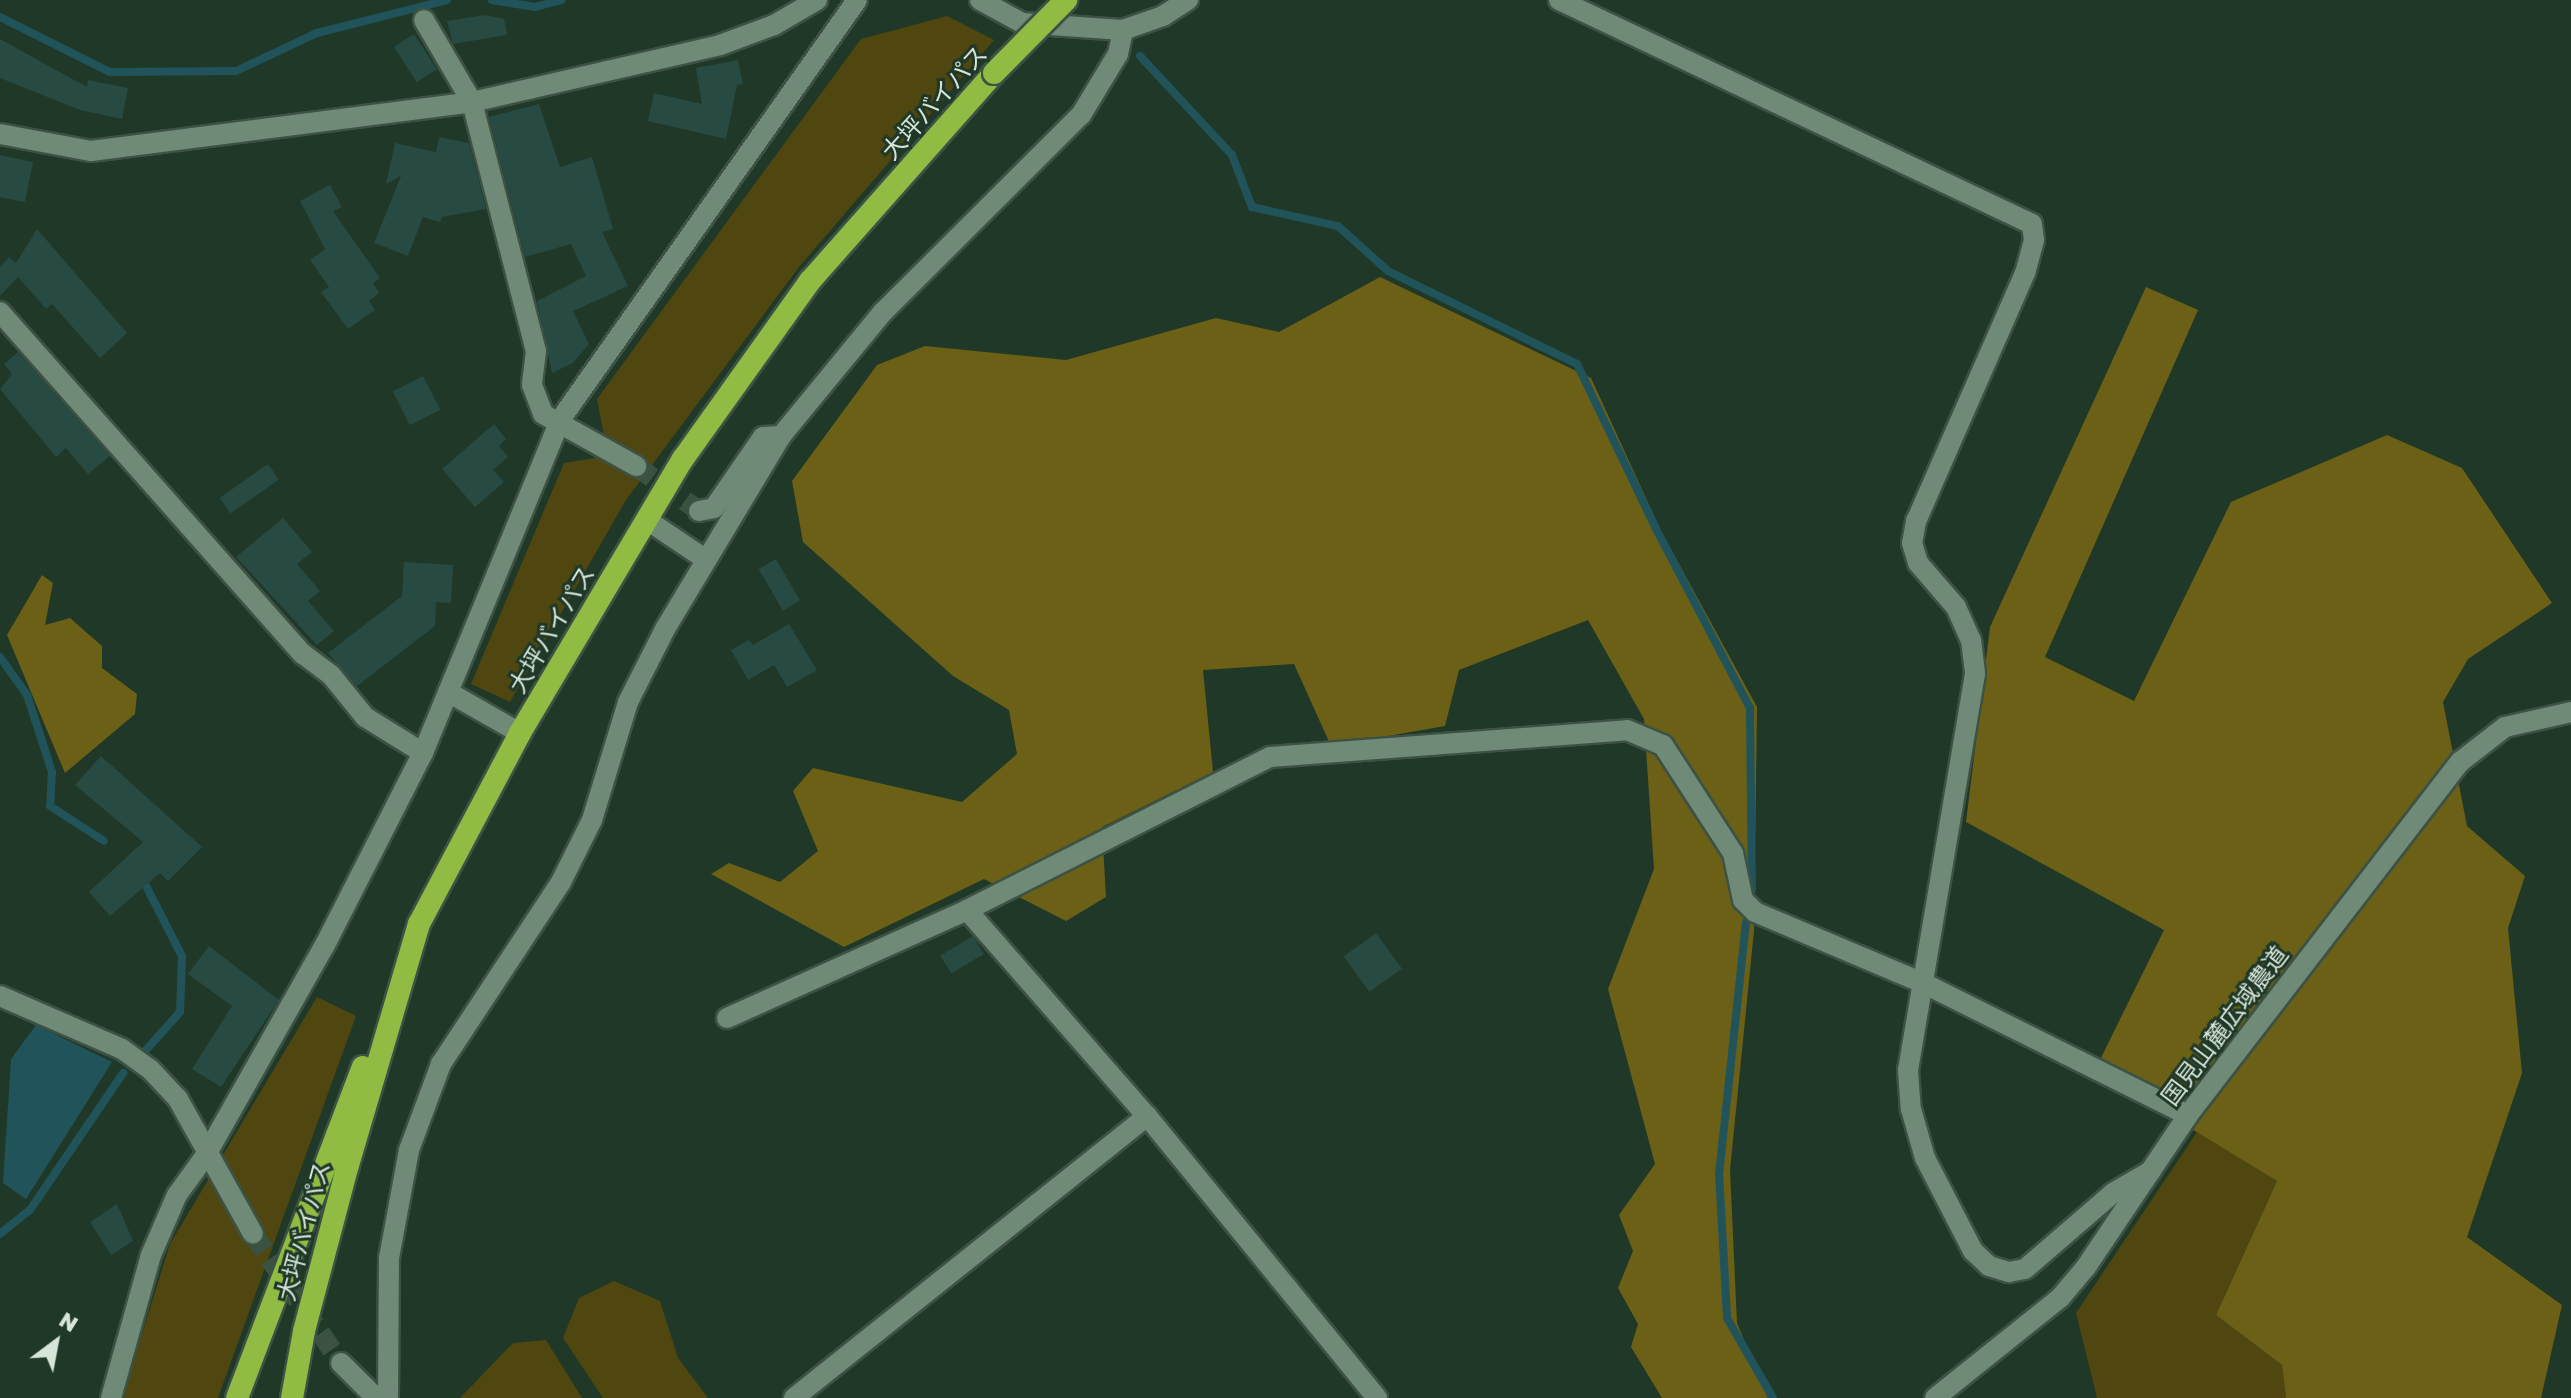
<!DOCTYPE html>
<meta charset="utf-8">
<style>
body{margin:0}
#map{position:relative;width:2571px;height:1398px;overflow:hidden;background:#203827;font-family:"Golos Text","Noto Sans JP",sans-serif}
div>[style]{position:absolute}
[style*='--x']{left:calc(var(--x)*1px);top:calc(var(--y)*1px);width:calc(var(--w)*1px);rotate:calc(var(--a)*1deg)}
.green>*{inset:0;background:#4f470f}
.forest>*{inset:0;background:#6b6015}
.water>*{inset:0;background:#21545a}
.stream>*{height:8px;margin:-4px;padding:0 4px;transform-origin:4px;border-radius:4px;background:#21545a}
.building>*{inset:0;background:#274a42;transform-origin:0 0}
.minor-tunnel>*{height:20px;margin-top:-10px;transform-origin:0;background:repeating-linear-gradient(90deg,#3b5242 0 20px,transparent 0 30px)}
.roads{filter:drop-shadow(2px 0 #3d5244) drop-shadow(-2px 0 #3d5244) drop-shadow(0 2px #3d5244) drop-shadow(0 -2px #3d5244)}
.minor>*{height:20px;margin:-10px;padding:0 10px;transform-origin:10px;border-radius:10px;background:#6f8a76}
.tertiary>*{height:20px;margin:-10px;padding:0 10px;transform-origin:10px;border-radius:10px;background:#6f8a76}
.trunk>*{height:22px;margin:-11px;padding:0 11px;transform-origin:11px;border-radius:11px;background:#90bc43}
.bridges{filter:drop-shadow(2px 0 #3d5244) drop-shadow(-2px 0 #3d5244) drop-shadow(0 2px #3d5244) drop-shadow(0 -2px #3d5244)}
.trunk-bridge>*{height:22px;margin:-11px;padding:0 11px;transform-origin:11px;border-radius:11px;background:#90bc43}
span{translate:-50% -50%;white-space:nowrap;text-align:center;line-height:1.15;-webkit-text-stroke:6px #203827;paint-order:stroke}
.street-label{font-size:24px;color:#d6e4d9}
.north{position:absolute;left:16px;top:1302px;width:80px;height:80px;-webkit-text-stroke:6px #203827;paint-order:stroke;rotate:32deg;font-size:22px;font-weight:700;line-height:32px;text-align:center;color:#d6e4d9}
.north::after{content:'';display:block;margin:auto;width:28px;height:36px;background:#d6e4d9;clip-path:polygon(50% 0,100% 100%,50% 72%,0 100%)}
</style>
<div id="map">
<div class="green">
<div style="clip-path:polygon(947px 16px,994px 40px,799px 267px,626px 500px,510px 702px,471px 684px,564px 463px,608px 456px,597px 399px,861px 39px)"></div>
<div style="clip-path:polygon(317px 997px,356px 1016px,218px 1398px,122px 1398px,170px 1244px)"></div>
<div style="clip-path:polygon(2197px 1132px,2277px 1181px,2216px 1315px,2282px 1365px,2286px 1398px,2097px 1398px,2076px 1313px)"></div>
<div style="clip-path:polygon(614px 1281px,660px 1301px,678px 1358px,708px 1398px,603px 1398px,563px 1338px,579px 1298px)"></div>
<div style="clip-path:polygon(546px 1340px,582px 1398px,460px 1398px,513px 1343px)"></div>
</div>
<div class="forest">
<div style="clip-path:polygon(1380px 277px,1591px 378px,1661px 531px,1757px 707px,1754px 931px,1730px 1170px,1737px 1323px,1768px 1398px,1662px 1398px,1631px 1347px,1638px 1324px,1618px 1288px,1633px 1251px,1619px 1215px,1655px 1164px,1608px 989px,1654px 869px,1644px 719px,1588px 620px,1459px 670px,1445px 726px,1331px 746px,1294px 664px,1203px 670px,1213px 772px,1102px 827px,1106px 897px,1066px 921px,984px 879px,844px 947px,711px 874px,729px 863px,780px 882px,818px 851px,793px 791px,813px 768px,962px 802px,1017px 754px,1009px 710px,953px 676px,803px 542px,792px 481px,877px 365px,925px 346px,1066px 360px,1216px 318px,1279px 332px)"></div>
<div style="clip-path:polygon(2146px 287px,2198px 310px,2045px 657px,2134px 701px,2231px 502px,2387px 435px,2462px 468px,2552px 603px,2468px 659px,2443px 702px,2467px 826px,2525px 876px,2508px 928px,2522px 1073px,2467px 1237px,2562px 1305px,2541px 1398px,2286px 1398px,2282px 1365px,2216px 1315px,2277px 1181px,2095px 1070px,2164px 930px,1966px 822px,1990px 627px)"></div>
<div style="clip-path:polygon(42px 575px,53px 583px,45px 625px,70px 618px,102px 646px,102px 668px,137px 694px,135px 714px,65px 773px,7px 635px)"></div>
</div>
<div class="water">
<div style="clip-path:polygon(36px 1025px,112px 1062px,26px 1199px,3px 1183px,11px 1059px)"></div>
</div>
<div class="stream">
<div style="--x:492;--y:0;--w:44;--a:9.2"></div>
<div style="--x:535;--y:7;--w:27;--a:-15"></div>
<div style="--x:0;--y:17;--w:123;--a:26.6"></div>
<div style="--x:110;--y:72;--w:126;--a:-0.5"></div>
<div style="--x:236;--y:71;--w:89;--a:-25.1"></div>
<div style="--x:317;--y:33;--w:134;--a:-14.2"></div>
<div style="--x:1140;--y:56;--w:135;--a:47.1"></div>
<div style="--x:1232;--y:155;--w:56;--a:69"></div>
<div style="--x:1252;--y:207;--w:88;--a:12.5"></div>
<div style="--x:1338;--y:226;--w:67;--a:42"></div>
<div style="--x:1388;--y:271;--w:211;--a:26.2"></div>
<div style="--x:1577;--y:364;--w:183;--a:64.4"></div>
<div style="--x:1656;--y:529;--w:202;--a:62.3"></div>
<div style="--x:1750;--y:708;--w:182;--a:89.4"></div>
<div style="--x:0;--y:657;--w:47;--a:54.6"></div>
<div style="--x:27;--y:695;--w:81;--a:72"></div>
<div style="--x:52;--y:772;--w:34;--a:93"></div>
<div style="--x:50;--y:806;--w:64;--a:32.9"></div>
<div style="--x:142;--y:878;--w:88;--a:62.9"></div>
<div style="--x:182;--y:956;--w:56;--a:92"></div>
<div style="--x:180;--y:1012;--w:51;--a:131.8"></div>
<div style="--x:1746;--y:922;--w:252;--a:96.1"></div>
<div style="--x:1719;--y:1173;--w:145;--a:86.8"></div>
<div style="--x:1727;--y:1318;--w:92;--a:60.1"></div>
<div style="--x:0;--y:1234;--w:38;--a:-39"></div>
<div style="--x:30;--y:1210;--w:166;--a:-55.8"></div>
</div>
<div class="building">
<div style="clip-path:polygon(484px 15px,504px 19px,507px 35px,453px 44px,447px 21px)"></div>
<div style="left:414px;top:34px;width:42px;height:24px;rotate:57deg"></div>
<div style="clip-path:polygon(0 39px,87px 87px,88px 80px,128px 88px,122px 119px,80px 110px,0 78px)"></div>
<div style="clip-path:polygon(738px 60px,743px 84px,737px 85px,726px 139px,648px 121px,654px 93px,702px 104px,696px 68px)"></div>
<div style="clip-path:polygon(539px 104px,560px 167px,592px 157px,613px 229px,602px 232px,628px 286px,573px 311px,589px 344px,573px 363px,552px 373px,537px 301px,586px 276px,571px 244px,525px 257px,489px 117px)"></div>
<div style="clip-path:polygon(439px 137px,469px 143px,486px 209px,442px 217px,440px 222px,423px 217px,408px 256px,374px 243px,401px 176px,386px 184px,395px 143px,436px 152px)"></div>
<div style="clip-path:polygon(0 155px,33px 162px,25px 202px,0 197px)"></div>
<div style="clip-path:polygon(330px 185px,342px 207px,333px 211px,380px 278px,373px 283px,379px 293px,369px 301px,375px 310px,348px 329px,321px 292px,329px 287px,310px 260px,325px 249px,300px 201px)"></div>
<div style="clip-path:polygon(37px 229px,127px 333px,100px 358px,52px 304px,46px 309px,18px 277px,0 296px,0 267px,9px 257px,16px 263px)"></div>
<div style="clip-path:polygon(18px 352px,110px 456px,88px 474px,66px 448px,56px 457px,0 389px,12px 374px,4px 364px)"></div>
<div style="left:423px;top:376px;width:38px;height:34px;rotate:63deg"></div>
<div style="clip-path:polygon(494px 424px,506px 439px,499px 446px,508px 457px,493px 470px,504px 482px,475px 507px,442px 469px)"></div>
<div style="left:268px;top:464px;width:19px;height:59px;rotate:55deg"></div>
<div style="clip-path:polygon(283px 518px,312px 552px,297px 564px,320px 591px,308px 601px,334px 631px,317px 645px,236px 557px)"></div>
<div style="left:776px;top:559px;width:48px;height:20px;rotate:60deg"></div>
<div style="clip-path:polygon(404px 562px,453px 565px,451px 603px,436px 602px,435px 626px,357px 686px,328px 653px,402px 596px)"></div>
<div style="clip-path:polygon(789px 624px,817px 670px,787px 687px,774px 665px,748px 680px,731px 650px,749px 640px,753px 645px)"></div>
<div style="clip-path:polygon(101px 756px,202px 847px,168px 881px,160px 873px,110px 916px,89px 892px,143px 842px,75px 785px)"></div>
<div style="left:1376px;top:933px;width:44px;height:40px;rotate:54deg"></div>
<div style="left:973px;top:936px;width:21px;height:38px;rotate:59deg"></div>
<div style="clip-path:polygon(209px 946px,279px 1000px,221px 1087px,192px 1069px,232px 1006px,188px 974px)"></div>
<div style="clip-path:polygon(117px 1204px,133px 1241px,111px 1255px,90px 1222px)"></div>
</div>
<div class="minor-tunnel">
<div style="--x:636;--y:466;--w:77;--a:35.5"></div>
<div style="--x:253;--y:1234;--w:156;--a:55.7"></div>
</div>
<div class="roads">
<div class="minor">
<div style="--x:1559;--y:0;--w:523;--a:25.34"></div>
<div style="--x:2032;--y:224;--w:16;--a:83"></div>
<div style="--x:2034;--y:240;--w:34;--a:105"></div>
<div style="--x:2025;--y:273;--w:271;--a:113.7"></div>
<div style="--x:1916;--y:521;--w:22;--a:100"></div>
<div style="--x:1912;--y:543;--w:21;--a:73"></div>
<div style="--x:1918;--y:563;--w:58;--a:49.2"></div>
<div style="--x:1956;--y:607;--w:36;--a:66"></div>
<div style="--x:1971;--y:640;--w:34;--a:83"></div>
<div style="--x:1975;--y:674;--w:402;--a:99.6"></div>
<div style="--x:1908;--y:1070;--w:39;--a:86"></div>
<div style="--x:1911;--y:1109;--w:51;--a:74.1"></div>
<div style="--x:1925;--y:1158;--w:105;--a:62.7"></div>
<div style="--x:1973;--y:1251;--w:22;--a:43"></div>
<div style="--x:1989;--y:1266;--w:21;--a:17"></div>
<div style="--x:2009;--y:1272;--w:16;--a:-11"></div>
<div style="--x:2025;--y:1269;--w:116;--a:-40.8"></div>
<div style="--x:2113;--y:1193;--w:44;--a:-30.1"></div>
<div style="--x:424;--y:20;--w:95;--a:59.7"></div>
<div style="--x:472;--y:102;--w:257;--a:75.6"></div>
<div style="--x:536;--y:351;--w:34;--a:97"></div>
<div style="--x:532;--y:385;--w:31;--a:69"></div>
<div style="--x:543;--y:414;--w:107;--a:29.2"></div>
<div style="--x:0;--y:312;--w:457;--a:48.5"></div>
<div style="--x:303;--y:654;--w:35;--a:37"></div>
<div style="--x:331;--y:675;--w:54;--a:51"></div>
<div style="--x:365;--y:717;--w:68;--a:31.8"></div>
<div style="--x:699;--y:511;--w:15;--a:-11"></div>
<div style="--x:714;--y:508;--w:86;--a:-55.4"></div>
<div style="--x:763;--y:437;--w:18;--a:-3"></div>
<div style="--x:647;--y:520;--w:70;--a:33.9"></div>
<div style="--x:448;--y:692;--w:83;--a:29.7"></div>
<div style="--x:967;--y:910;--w:274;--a:48.9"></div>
<div style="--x:0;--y:996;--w:133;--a:23.5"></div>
<div style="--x:122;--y:1049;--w:34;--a:36"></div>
<div style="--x:150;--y:1069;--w:41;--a:47"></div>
<div style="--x:178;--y:1099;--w:154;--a:60.9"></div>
<div style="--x:727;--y:1018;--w:263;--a:-24.2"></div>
<div style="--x:967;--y:910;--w:339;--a:-26.8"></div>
<div style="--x:1270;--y:757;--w:358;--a:-4.3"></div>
<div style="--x:1627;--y:730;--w:39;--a:23"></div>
<div style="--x:1663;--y:745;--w:129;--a:57.1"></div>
<div style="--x:1733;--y:853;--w:48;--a:78"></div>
<div style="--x:1743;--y:900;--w:17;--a:45"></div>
<div style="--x:1755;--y:912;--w:180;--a:22.9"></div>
<div style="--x:1921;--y:982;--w:298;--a:26.5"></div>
<div style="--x:341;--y:1363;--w:49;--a:45"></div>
<div style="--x:111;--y:1398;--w:148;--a:-74.4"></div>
<div style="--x:151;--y:1255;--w:65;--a:-66.6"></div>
<div style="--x:177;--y:1195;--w:49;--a:-54.1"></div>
<div style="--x:206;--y:1155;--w:241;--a:-60.5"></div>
<div style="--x:325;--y:945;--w:216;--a:-63"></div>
<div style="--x:423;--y:753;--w:360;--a:-67.6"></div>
<div style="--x:560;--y:420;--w:514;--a:-54.73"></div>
<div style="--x:388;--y:1398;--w:140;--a:-89.6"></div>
<div style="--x:389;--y:1258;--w:110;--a:-79.5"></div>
<div style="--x:409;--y:1150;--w:92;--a:-69.6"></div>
<div style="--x:441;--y:1064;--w:218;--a:-56.6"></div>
<div style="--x:561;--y:882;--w:69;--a:-63.4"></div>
<div style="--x:592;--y:820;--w:123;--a:-73"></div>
<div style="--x:628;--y:702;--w:82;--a:-63.1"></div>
<div style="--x:665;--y:629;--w:225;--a:-59"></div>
<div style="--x:781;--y:436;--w:161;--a:-50.6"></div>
<div style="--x:883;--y:312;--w:279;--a:-44.9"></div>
<div style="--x:1081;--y:115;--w:71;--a:-58.8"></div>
<div style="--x:1118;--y:54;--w:25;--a:-78"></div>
<div style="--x:794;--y:1398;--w:452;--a:-38.6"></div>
<div style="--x:1147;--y:1116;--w:364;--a:50.8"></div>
</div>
<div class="tertiary">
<div style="--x:980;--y:0;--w:48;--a:28.7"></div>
<div style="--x:1022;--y:23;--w:101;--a:4"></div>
<div style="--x:1123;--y:30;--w:42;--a:-19.3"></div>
<div style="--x:1163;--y:16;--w:30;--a:-33"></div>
<div style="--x:0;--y:134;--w:93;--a:10.6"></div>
<div style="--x:91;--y:151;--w:384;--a:-7.3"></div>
<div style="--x:472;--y:102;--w:254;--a:-12.9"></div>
<div style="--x:720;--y:45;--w:58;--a:-20.3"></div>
<div style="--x:774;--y:25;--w:50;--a:-30.2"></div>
<div style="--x:1935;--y:1398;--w:160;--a:-38.7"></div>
<div style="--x:2060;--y:1298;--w:40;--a:-50"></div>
<div style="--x:2086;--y:1267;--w:183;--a:-56.1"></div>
<div style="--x:2188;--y:1115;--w:446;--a:-52.4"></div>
<div style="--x:2460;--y:762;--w:57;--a:-37.9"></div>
<div style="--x:2505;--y:727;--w:68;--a:-12.8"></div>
</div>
<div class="trunk">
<div style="--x:237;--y:1398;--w:354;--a:-69.2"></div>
<div style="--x:292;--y:1398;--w:68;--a:-79.8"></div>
<div style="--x:304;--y:1331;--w:172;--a:-75.2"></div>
<div style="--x:348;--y:1165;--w:251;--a:-73.6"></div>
<div style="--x:419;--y:924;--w:216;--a:-62.1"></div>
<div style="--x:520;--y:733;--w:319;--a:-59.3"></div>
<div style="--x:683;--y:459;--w:219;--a:-54.5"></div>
<div style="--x:810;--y:281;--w:278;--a:-48.5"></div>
</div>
</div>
<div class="bridges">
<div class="trunk-bridge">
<div style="--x:994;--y:73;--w:103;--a:-45.4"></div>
</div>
</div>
<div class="street-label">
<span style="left:934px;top:102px;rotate:-48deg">大坪バイパス</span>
<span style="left:551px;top:629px;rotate:-59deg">大坪バイパス</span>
<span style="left:2224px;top:1025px;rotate:-53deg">国見山麓広域農道</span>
<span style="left:303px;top:1231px;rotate:-75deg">大坪バイパス</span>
</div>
<div class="north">N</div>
</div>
